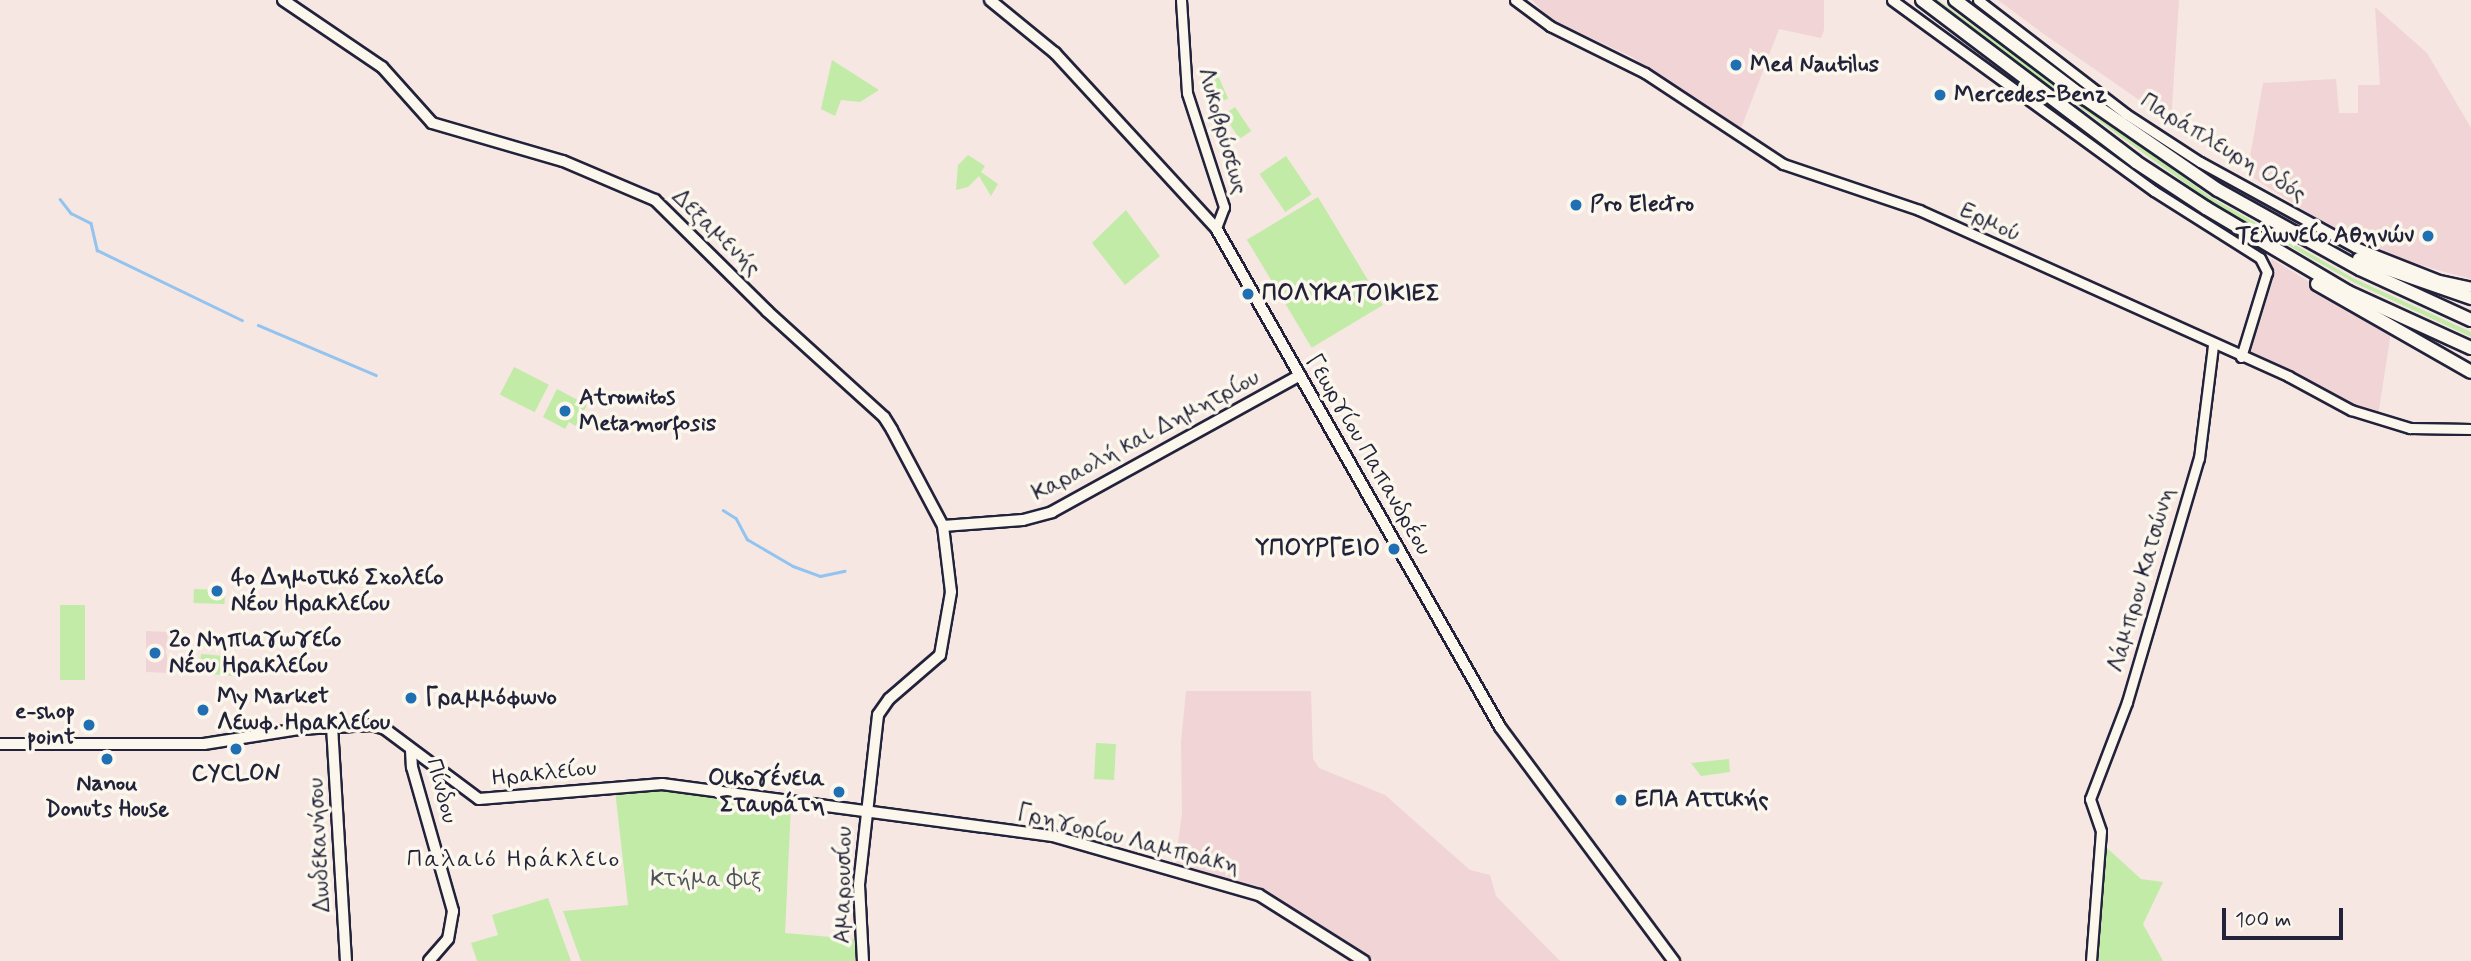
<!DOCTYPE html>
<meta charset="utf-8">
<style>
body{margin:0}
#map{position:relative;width:2471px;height:961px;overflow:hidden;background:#f6e7e2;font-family:Mynerve,sans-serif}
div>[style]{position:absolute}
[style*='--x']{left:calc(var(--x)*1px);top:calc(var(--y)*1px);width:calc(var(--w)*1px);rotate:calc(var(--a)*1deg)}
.built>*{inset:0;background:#f0d4d6}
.green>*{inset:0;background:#c1eba7;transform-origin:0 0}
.stream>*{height:2.5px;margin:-1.25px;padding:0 1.25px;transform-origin:1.25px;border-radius:1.25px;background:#93c3ef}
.roads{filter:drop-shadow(2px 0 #22223b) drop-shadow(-2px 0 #22223b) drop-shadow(0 2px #22223b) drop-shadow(0 -2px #22223b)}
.tertiary>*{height:9px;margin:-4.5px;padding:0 4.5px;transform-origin:4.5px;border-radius:4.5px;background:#fbf7ec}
.secondary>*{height:10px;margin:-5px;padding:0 5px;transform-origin:5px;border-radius:5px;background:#fbf7ec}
.motorway>*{height:12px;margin:-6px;padding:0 6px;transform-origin:6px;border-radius:6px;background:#fbf7ec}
.dots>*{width:19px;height:19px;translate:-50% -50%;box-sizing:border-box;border:4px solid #fbf7ec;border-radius:50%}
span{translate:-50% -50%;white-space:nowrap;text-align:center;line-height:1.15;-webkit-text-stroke:7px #fbf7ec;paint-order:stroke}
.poi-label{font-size:23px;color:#22223b;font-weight:700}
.left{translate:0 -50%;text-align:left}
.right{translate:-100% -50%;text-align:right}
.street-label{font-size:23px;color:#22223b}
.park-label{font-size:23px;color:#4a5456}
.neighbourhood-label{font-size:24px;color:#22223b;letter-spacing:2px}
.scale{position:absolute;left:2222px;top:908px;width:121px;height:32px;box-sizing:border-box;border:4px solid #22223b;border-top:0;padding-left:9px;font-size:21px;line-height:24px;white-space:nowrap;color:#22223b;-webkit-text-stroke:5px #fbf7ec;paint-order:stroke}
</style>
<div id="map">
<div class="built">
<div style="clip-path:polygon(1532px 0,1824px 0,1824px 30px,1821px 38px,1779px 29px,1740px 131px,1632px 57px,1550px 19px)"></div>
<div style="clip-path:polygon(1998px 0,2179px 0,2171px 122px,2041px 32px)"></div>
<div style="clip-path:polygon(2375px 7px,2427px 53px,2471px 128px,2471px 279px,2394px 258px,2327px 225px,2247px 174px,2263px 83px,2336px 79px,2339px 113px,2358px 113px,2358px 85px,2380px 85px)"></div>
<div style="clip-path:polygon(2272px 259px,2391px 332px,2378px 416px,2347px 404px,2282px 367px,2247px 355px)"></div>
<div style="clip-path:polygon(146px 631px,168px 632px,166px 652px,170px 673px,146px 672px)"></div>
<div style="clip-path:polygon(1186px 691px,1311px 691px,1313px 759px,1319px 768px,1385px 795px,1470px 870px,1490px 875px,1496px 896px,1560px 961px,1376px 961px,1268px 895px,1175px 865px,1182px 814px,1181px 742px)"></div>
</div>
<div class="green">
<div style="clip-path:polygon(1931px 0,1938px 0,2212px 198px,2355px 279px,2471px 332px,2471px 337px,2355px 283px,2210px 201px)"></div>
<div style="clip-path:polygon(832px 60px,879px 90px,860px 102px,841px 100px,835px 116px,821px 109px)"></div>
<div style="left:1216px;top:71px;width:30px;height:14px;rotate:66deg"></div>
<div style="left:1235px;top:107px;width:29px;height:14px;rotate:56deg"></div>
<div style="clip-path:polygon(968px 155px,985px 166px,981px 172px,998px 184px,991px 196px,979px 176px,968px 187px,956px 190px,958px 165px)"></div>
<div style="left:1286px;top:156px;width:46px;height:32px;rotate:56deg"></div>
<div style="left:1318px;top:197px;width:126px;height:83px;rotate:59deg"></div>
<div style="clip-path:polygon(1126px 210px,1160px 256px,1125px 285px,1092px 243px)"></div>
<div style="left:514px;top:367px;width:39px;height:31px;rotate:27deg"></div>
<div style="clip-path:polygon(557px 389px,587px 405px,576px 426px,569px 422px,565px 429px,543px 417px)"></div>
<div style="left:194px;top:589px;width:31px;height:14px;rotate:2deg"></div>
<div style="left:60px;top:605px;width:25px;height:75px"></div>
<div style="left:201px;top:654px;width:35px;height:19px;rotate:5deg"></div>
<div style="left:1096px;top:743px;width:20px;height:36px;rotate:3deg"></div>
<div style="clip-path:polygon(1729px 759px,1730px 772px,1701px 776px,1691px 763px)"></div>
<div style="clip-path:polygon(615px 790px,656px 790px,791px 806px,785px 933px,854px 939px,858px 961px,581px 961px,563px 911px,628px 905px)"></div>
<div style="clip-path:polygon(2107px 848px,2141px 879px,2163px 882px,2143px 924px,2163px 961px,2097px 961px)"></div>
<div style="clip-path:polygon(548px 898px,571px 961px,477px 961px,471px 943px,498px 935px,492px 915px)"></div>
</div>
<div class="stream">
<div style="--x:60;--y:199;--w:18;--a:52"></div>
<div style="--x:71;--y:213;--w:22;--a:27"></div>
<div style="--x:91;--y:223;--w:28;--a:77"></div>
<div style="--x:97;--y:250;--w:161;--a:25.8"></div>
<div style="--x:258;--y:325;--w:128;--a:23"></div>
<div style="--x:723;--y:510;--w:15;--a:32"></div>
<div style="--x:736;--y:518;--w:24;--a:62"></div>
<div style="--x:747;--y:539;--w:53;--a:30.4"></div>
<div style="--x:793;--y:566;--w:29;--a:20"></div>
<div style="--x:820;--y:576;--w:25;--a:-12"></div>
</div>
<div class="roads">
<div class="tertiary">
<div style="--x:1181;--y:0;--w:93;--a:86.3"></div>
<div style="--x:1187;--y:93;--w:120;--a:72"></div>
<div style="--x:1224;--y:207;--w:22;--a:111"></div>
<div style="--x:1515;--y:0;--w:44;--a:36.6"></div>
<div style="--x:1550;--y:26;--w:106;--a:26.3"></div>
<div style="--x:1645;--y:73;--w:165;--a:33.4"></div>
<div style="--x:1783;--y:164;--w:144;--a:18.7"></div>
<div style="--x:1919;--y:210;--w:405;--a:24.2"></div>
<div style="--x:2288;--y:376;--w:72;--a:28.4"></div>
<div style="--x:2351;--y:410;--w:62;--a:17"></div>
<div style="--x:2410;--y:428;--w:61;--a:0.9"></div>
<div style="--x:1892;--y:0;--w:324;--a:36.1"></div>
<div style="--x:2154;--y:191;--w:125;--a:32.3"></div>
<div style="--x:2260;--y:258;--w:16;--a:63"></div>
<div style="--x:2267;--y:272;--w:89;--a:107"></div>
<div style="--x:1978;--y:0;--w:187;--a:37.6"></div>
<div style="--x:2126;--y:114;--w:88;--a:33"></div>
<div style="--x:2200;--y:162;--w:177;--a:28.7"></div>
<div style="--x:2355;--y:247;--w:90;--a:21.4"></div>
<div style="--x:2439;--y:280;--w:33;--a:12"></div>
<div style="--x:2091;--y:961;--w:130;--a:-85.6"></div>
<div style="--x:2101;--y:831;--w:34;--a:-109"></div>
<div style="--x:2090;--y:799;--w:104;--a:-69.1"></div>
<div style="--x:2127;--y:702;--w:254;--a:-73.6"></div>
<div style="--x:2199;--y:458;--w:114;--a:-82.9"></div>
</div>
<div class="secondary">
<div style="--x:283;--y:0;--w:120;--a:34.1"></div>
<div style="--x:382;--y:67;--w:75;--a:48.2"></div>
<div style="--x:432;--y:123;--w:136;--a:16.2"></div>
<div style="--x:563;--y:161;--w:100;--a:23"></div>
<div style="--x:655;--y:200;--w:158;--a:44.7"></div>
<div style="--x:767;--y:311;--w:158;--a:42.2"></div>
<div style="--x:884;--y:417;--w:15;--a:58"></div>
<div style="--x:892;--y:430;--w:109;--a:62"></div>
<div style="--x:943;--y:526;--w:66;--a:83.1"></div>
<div style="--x:951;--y:592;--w:64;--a:99.9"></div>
<div style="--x:940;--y:655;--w:67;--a:139.2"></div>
<div style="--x:889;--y:699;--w:19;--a:125"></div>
<div style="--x:878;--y:715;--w:171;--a:96.4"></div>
<div style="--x:859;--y:885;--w:76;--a:87"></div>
<div style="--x:990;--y:0;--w:84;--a:39.2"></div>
<div style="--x:1055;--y:53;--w:238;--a:47.4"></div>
<div style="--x:1216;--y:228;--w:574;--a:60.35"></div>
<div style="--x:1500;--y:727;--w:292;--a:53.4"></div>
<div style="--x:943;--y:526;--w:80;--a:-4.3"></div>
<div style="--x:1023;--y:520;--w:30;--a:-15"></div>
<div style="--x:1052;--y:512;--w:283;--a:-28.9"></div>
<div style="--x:332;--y:726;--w:235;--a:86.6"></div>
<div style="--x:0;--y:744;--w:204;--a:0"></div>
<div style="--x:204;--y:744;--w:96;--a:-9"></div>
<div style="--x:299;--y:729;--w:73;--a:-3.1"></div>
<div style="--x:372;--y:725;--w:14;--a:17"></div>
<div style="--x:385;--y:729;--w:117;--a:36.7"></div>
<div style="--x:479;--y:799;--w:184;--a:-4.7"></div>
<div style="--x:662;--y:784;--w:394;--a:7.6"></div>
<div style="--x:1053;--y:836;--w:214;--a:16"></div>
<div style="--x:1259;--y:895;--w:124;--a:32.2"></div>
<div style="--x:411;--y:750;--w:17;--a:87"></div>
<div style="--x:412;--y:767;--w:150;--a:74.1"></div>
<div style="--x:453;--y:911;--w:28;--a:100"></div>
<div style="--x:448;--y:939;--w:29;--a:131"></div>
</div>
<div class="motorway">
<div style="--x:1922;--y:0;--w:268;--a:37.1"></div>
<div style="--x:2136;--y:162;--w:84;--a:33.3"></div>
<div style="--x:2206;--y:208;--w:165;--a:30.6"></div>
<div style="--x:2348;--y:292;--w:135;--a:24.5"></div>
<div style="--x:1955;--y:0;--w:164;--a:37.1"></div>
<div style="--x:2086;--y:99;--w:160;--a:34.6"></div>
<div style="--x:2218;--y:190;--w:162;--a:29.1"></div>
<div style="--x:2360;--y:269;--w:122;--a:24.7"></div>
<div style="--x:2359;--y:259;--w:119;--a:19.2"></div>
<div style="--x:2317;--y:284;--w:177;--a:29.7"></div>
</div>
</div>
<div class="dots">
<div style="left:1736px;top:65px;background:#1f6fb2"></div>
<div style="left:1940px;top:95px;background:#1f6fb2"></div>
<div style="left:1576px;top:205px;background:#1f6fb2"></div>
<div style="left:2428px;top:236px;background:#1f6fb2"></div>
<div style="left:1248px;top:294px;background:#1f6fb2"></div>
<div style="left:565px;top:411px;background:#1f6fb2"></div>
<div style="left:1394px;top:549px;background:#1f6fb2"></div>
<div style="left:217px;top:591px;background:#1f6fb2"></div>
<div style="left:155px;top:653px;background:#1f6fb2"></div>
<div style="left:411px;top:698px;background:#1f6fb2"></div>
<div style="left:203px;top:710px;background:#1f6fb2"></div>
<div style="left:89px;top:725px;background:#1f6fb2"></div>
<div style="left:236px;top:749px;background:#1f6fb2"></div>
<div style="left:107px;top:759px;background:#1f6fb2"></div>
<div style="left:839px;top:792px;background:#1f6fb2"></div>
<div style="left:1621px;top:800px;background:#1f6fb2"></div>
</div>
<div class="poi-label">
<span class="left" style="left:1750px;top:65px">Med Nautilus</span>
<span class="left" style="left:1954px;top:95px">Mercedes-Benz</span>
<span class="left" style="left:1590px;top:205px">Pro Electro</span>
<span class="right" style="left:2414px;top:236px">Τελωνείο Αθηνών</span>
<span class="left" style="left:1262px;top:294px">ΠΟΛΥΚΑΤΟΙΚΙΕΣ</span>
<span class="left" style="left:579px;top:411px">Atromitos<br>Metamorfosis</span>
<span class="right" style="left:1380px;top:549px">ΥΠΟΥΡΓΕΙΟ</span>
<span class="left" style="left:231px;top:591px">4ο Δημοτικό Σχολείο<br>Νέου Ηρακλείου</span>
<span class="left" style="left:169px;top:653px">2ο Νηπιαγωγείο<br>Νέου Ηρακλείου</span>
<span class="left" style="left:217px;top:710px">My Market<br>Λεωφ. Ηρακλείου</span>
<span class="left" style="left:425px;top:698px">Γραμμόφωνο</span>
<span class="right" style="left:75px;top:725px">e-shop<br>point</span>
<span style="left:236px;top:774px">CYCLON</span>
<span class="right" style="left:825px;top:792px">Οικογένεια<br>Σταυράτη</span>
<span style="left:107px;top:797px">Nanou<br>Donuts House</span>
<span class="left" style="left:1635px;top:800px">ΕΠΑ Αττικής</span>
</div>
<div class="street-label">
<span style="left:1222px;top:131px;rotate:74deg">Λυκοβρύσεως</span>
<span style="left:2223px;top:148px;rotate:31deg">Παράπλευρη Οδός</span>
<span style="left:1990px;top:223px;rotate:25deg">Ερμού</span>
<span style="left:716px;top:233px;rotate:44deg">Δεξαμενής</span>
<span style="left:1146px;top:436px;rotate:-28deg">Καραολή και Δημητρίου</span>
<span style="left:1368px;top:455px;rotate:60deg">Γεωργίου Παπανδρέου</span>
<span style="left:2142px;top:580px;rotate:-74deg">Λάμπρου Κατσώνη</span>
<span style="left:544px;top:774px;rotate:-6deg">Ηρακλείου</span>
<span style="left:441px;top:791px;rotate:75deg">Πίνδου</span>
<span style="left:1128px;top:840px;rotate:14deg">Γρηγορίου Λαμπράκη</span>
<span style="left:320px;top:845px;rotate:-93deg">Δωδεκανήσου</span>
<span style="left:844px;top:885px;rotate:-89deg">Αμαρουσίου</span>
</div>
<div class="park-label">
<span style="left:706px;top:880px">Κτήμα Φιξ</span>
</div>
<div class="neighbourhood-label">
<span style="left:514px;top:860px">Παλαιό Ηράκλειο</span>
</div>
<div class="scale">100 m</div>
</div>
